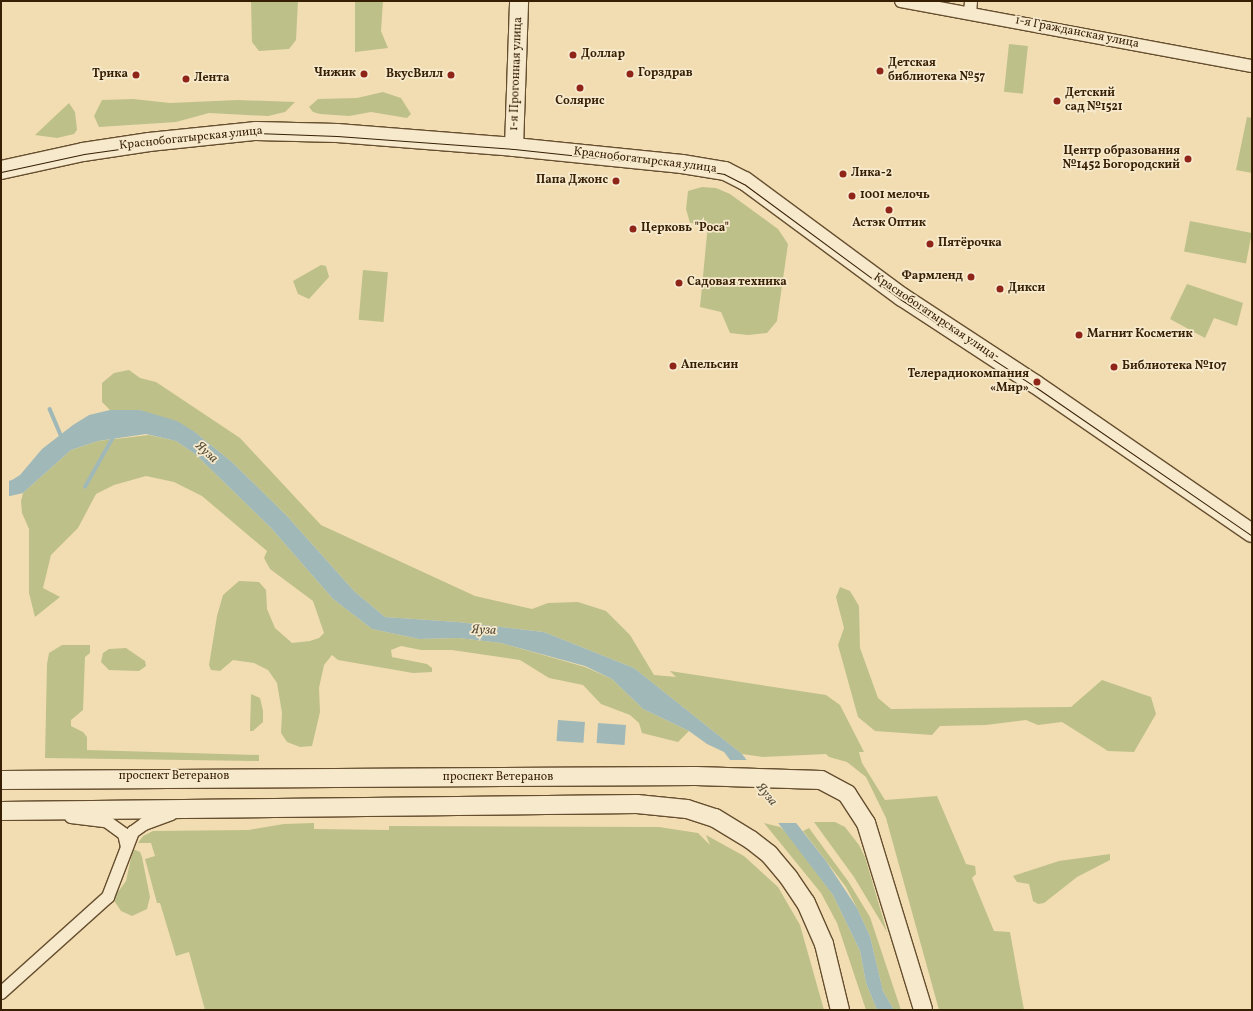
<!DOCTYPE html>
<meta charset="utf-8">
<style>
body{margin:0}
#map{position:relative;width:1253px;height:1011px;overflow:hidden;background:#f1ddb1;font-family:Vollkorn,serif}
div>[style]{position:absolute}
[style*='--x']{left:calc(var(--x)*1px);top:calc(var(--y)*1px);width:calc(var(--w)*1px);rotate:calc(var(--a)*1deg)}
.green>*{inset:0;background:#bec089;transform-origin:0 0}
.water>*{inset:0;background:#a0b9b8;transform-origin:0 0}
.pier>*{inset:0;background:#f1ddb1}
.stream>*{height:3.5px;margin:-1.75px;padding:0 1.75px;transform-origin:1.75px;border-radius:1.75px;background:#a0b9b8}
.roads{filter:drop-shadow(1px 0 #664e2f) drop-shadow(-1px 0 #664e2f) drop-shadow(0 1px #664e2f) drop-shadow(0 -1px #664e2f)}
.street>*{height:12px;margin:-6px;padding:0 6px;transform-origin:6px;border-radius:6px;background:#f6e9cc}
.secondary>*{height:18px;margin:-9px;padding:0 9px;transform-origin:9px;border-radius:9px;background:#f6e9cc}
.tram>*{height:1px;margin:-0.5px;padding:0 0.5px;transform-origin:0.5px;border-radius:0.5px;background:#371f04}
.dots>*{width:11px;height:11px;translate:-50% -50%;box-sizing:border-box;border:2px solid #f6e9cc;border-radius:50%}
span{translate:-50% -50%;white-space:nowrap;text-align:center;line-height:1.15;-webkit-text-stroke:3.5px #f6e9cc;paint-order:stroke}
.street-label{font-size:12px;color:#371f04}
.poi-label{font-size:12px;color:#371f04;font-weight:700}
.left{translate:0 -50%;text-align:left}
.right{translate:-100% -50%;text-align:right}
.water-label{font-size:13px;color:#564d3a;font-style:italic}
.frame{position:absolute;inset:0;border:2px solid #371f04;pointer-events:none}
</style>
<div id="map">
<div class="green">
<div style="clip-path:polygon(251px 1px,298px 1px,296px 40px,289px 49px,259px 51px,252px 42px)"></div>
<div style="clip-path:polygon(355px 1px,383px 1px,381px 31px,388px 48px,355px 52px)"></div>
<div style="left:1009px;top:44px;width:19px;height:48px;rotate:6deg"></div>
<div style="clip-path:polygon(383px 92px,401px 98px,411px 114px,407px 118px,371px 112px,349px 116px,320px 114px,313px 112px,309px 107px,318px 99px,357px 98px)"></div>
<div style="clip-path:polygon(133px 99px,170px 103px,238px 100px,295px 102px,285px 112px,268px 116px,209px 113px,176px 122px,99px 127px,94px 116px,102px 100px)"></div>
<div style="clip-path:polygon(69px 103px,75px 112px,77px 130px,74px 134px,57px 138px,35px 135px)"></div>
<div style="clip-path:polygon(1247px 117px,1252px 118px,1252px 173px,1236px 170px)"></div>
<div style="clip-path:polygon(702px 187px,716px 188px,730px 194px,778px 229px,788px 244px,777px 321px,767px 333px,748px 335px,730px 333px,721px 312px,700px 307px,708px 224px,690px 223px,686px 209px,688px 191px)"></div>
<div style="left:1190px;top:221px;width:63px;height:31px;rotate:11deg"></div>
<div style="clip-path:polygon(321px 265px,326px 266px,329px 277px,309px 299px,298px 294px,293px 281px)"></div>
<div style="left:363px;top:270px;width:25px;height:50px;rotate:5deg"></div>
<div style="clip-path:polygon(1187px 284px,1243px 303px,1237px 326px,1214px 318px,1205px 338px,1170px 319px)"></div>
<div style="clip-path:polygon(129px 370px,140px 378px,156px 382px,240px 438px,321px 525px,475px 596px,532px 609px,548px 603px,578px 602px,606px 611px,630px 635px,654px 675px,676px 677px,670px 671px,826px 695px,840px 705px,864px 752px,859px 752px,862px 763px,885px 800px,937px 796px,966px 864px,975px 866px,976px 874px,972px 878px,994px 931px,1010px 932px,1024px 1010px,939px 1010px,886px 818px,866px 777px,847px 762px,829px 757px,826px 754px,763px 757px,742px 754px,634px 668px,544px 632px,458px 622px,385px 617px,354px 591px,287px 516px,233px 463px,195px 432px,140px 410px,110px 410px,102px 402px,102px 383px,114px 373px)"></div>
<div style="clip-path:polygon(149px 435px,176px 441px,195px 454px,271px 528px,333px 599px,372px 629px,419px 639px,459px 638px,501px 643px,585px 667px,612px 679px,643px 709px,689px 731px,678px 742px,642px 733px,639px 723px,630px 715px,601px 704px,583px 685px,549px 678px,520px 660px,452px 650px,421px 650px,401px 646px,391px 650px,392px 657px,427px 664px,432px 668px,432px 672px,413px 673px,338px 660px,332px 655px,324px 665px,319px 688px,320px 712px,312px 746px,300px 747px,287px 742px,281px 733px,282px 713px,277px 683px,268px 670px,254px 663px,233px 660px,220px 671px,211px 670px,209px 665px,217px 616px,223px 595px,239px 581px,259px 582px,266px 590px,267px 609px,275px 628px,292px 643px,310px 641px,319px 638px,324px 633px,313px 601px,270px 569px,264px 558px,267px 551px,202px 496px,174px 482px,146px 476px,114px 485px,96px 494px,78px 528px,51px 555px,43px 588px,60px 597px,35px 617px,29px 593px,29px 529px,22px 513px,21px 501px,23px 493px,71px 450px,98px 441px)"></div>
<div style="clip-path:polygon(840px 587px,850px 591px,859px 606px,860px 648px,878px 698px,891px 709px,1071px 707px,1102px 680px,1151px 697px,1156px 714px,1134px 752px,1108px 751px,1062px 722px,1038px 725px,1026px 720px,986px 725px,940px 726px,932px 735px,875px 731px,858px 717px,838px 645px,844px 628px,836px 597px)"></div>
<div style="clip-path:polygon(62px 645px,90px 645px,90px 653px,85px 657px,83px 710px,71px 720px,71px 726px,83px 732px,87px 737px,87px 750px,259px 755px,259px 761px,45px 758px,47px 664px,49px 653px)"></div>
<div style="clip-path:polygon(126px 648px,145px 661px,146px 666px,139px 671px,109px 670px,101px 662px,103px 653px,109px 649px)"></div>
<div style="clip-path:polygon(251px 694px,260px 698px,263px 711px,263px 722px,253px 731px,250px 731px)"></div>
<div style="clip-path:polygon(814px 822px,835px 822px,845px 827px,859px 845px,865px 857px,887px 932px,854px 877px)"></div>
<div style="clip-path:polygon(314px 823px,314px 829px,389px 830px,389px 826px,659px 827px,698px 833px,710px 845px,706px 835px,744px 856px,778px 887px,800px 925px,824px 1010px,205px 1010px,189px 952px,176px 956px,160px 903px,157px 903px,145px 859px,155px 856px,151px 843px,138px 843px,143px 836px,153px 831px,248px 830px,284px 824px)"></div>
<div style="clip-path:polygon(764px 823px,780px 827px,790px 836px,833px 895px,860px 951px,866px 983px,877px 1010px,866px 1010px,837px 923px,821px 893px)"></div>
<div style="clip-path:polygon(809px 828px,848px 881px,870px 917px,901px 1010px,894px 1010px,883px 991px,870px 936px,857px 908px,846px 887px,803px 831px)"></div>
<div style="clip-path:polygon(133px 849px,140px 852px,142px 857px,150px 897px,147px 909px,132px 916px,121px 911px,115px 902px,115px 896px,126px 881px)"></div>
<div style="clip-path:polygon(1110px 854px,1110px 860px,1077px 877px,1044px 903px,1038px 904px,1033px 901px,1029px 884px,1017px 882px,1013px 876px,1059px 861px)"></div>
</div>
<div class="water">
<div style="clip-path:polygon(110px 410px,140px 410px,177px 421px,195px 432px,233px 463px,287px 516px,354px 591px,385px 617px,458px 622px,544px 632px,634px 668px,742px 754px,826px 861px,857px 908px,870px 936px,883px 991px,894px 1010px,877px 1010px,866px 983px,860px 951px,833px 895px,724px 752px,707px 744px,689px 731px,643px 709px,612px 679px,585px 666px,501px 643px,459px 638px,419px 639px,372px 629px,333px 599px,271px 528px,195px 454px,176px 441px,146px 434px,98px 441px,71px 450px,23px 493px,6px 497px,1px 483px,12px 480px,20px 475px,42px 449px,73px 425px,89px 415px)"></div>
<div style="left:558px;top:720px;width:27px;height:21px;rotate:4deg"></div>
<div style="left:598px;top:723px;width:28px;height:20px;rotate:4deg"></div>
</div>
<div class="pier">
<div style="clip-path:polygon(9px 479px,9px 499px,1px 500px,1px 481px)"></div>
<div style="clip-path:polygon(728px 760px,749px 760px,799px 823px,777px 823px)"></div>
</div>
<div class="stream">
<div style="--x:50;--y:409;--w:30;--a:67"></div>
<div style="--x:85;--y:487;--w:61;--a:-60.5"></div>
</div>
<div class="roads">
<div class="street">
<div style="--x:901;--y:1;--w:357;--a:10.5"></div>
<div style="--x:970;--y:13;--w:12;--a:-85"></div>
<div style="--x:71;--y:817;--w:35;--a:7"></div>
<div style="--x:106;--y:821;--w:22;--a:36"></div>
<div style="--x:124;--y:834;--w:13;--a:77"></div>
<div style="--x:1;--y:993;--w:144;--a:-41.9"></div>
<div style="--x:108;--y:897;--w:70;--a:-69"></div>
<div style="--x:133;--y:832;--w:14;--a:-36"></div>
<div style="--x:144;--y:824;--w:29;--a:-20"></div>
</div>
<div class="secondary">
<div style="--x:514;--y:147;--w:146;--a:-88"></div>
<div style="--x:1;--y:170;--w:84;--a:-12.4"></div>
<div style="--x:83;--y:152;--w:67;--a:-8.6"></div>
<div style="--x:149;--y:142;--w:108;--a:-5.9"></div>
<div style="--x:256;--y:131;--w:81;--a:1.4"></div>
<div style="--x:337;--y:133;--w:178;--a:4.5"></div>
<div style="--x:514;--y:147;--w:169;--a:5.8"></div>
<div style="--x:682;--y:164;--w:44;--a:9.2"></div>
<div style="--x:725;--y:171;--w:22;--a:27"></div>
<div style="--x:745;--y:181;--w:195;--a:36.5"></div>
<div style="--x:902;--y:297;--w:159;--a:33.2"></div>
<div style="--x:1035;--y:384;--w:263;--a:34.5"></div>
<div style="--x:1;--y:780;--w:695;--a:-0.33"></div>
<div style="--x:696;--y:776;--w:125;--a:1.8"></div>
<div style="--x:821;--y:780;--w:30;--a:28"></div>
<div style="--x:847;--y:794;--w:35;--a:57"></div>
<div style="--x:866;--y:823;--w:195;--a:73"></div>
<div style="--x:1;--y:811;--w:636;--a:-0.63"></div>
<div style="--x:637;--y:804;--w:50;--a:5.7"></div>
<div style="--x:687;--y:809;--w:29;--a:18"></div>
<div style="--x:715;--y:818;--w:42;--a:31.4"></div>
<div style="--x:751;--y:840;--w:23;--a:38"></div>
<div style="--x:769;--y:854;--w:31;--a:50"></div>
<div style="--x:789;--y:878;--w:30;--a:56"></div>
<div style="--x:806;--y:903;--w:45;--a:66.3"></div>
<div style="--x:824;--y:944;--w:68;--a:76.4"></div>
</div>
</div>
<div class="tram">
<div style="--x:1;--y:172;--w:85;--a:-12.2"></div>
<div style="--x:84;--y:154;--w:79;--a:-8"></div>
<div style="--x:162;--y:143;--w:95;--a:-6.1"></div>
<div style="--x:256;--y:133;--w:81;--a:2.1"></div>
<div style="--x:337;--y:136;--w:177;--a:4.2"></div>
<div style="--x:514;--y:149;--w:169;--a:6.1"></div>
<div style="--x:682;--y:167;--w:43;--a:9.5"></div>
<div style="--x:724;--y:174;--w:22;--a:27"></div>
<div style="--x:744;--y:184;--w:194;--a:36.4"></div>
<div style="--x:900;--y:299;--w:160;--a:33"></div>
<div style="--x:1034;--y:386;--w:265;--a:34.5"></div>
<div style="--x:972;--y:340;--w:30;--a:33"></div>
</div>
<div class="dots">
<div style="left:573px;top:55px;background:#8f2418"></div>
<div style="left:880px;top:71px;background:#8f2418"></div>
<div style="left:364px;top:74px;background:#8f2418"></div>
<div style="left:630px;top:74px;background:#8f2418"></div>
<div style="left:136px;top:75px;background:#8f2418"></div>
<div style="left:451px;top:75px;background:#8f2418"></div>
<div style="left:186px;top:79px;background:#8f2418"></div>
<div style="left:580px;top:88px;background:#8f2418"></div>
<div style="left:1057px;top:101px;background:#8f2418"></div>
<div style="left:1188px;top:159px;background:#8f2418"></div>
<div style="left:843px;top:174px;background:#8f2418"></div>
<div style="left:616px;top:181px;background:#8f2418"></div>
<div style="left:852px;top:196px;background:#8f2418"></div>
<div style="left:889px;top:210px;background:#8f2418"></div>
<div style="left:633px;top:229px;background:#8f2418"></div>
<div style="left:930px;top:244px;background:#8f2418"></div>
<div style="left:971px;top:277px;background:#8f2418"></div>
<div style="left:679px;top:283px;background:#8f2418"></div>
<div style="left:1000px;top:289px;background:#8f2418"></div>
<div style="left:1079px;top:335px;background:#8f2418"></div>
<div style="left:673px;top:366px;background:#8f2418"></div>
<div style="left:1114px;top:367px;background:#8f2418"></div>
<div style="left:1037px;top:382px;background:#8f2418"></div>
</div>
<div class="street-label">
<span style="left:1077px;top:33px;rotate:11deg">1-я Гражданская улица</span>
<span style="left:517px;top:74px;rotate:-88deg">1-я Прогонная улица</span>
<span style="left:191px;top:139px;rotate:-6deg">Краснобогатырская улица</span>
<span style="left:645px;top:161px;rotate:7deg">Краснобогатырская улица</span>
<span style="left:934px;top:317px;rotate:34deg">Краснобогатырская улица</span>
<span style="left:174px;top:777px">проспект Ветеранов</span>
<span style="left:498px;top:778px">проспект Ветеранов</span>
</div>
<div class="poi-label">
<span class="left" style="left:581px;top:55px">Доллар</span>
<span class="left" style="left:888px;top:71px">Детская<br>библиотека №57</span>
<span class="right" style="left:356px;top:74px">Чижик</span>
<span class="left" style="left:638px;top:74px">Горздрав</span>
<span class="right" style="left:128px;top:75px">Трика</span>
<span class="right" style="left:443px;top:75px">ВкусВилл</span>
<span class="left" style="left:194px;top:79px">Лента</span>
<span class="left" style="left:1065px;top:101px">Детский<br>сад №1521</span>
<span style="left:580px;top:102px">Солярис</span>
<span class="right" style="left:1180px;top:159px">Центр образования<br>№1452 Богородский</span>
<span class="left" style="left:851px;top:174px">Лика-2</span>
<span class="right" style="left:608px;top:181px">Папа Джонс</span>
<span class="left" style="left:860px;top:196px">1001 мелочь</span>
<span style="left:889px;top:224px">Астэк Оптик</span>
<span class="left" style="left:641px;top:229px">Церковь "Роса"</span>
<span class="left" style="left:938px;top:244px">Пятёрочка</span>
<span class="right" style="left:963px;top:277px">Фармленд</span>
<span class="left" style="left:687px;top:283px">Садовая техника</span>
<span class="left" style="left:1008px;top:289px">Дикси</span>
<span class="left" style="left:1087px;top:335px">Магнит Косметик</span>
<span class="left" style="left:681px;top:366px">Апельсин</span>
<span class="left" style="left:1122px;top:367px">Библиотека №107</span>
<span class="right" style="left:1029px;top:382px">Телерадиокомпания<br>«Мир»</span>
</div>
<div class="water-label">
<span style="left:206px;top:453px;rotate:42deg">Яуза</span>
<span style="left:484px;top:631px;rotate:2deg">Яуза</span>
<span style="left:766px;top:795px;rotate:51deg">Яуза</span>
</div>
<div class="frame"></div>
</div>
